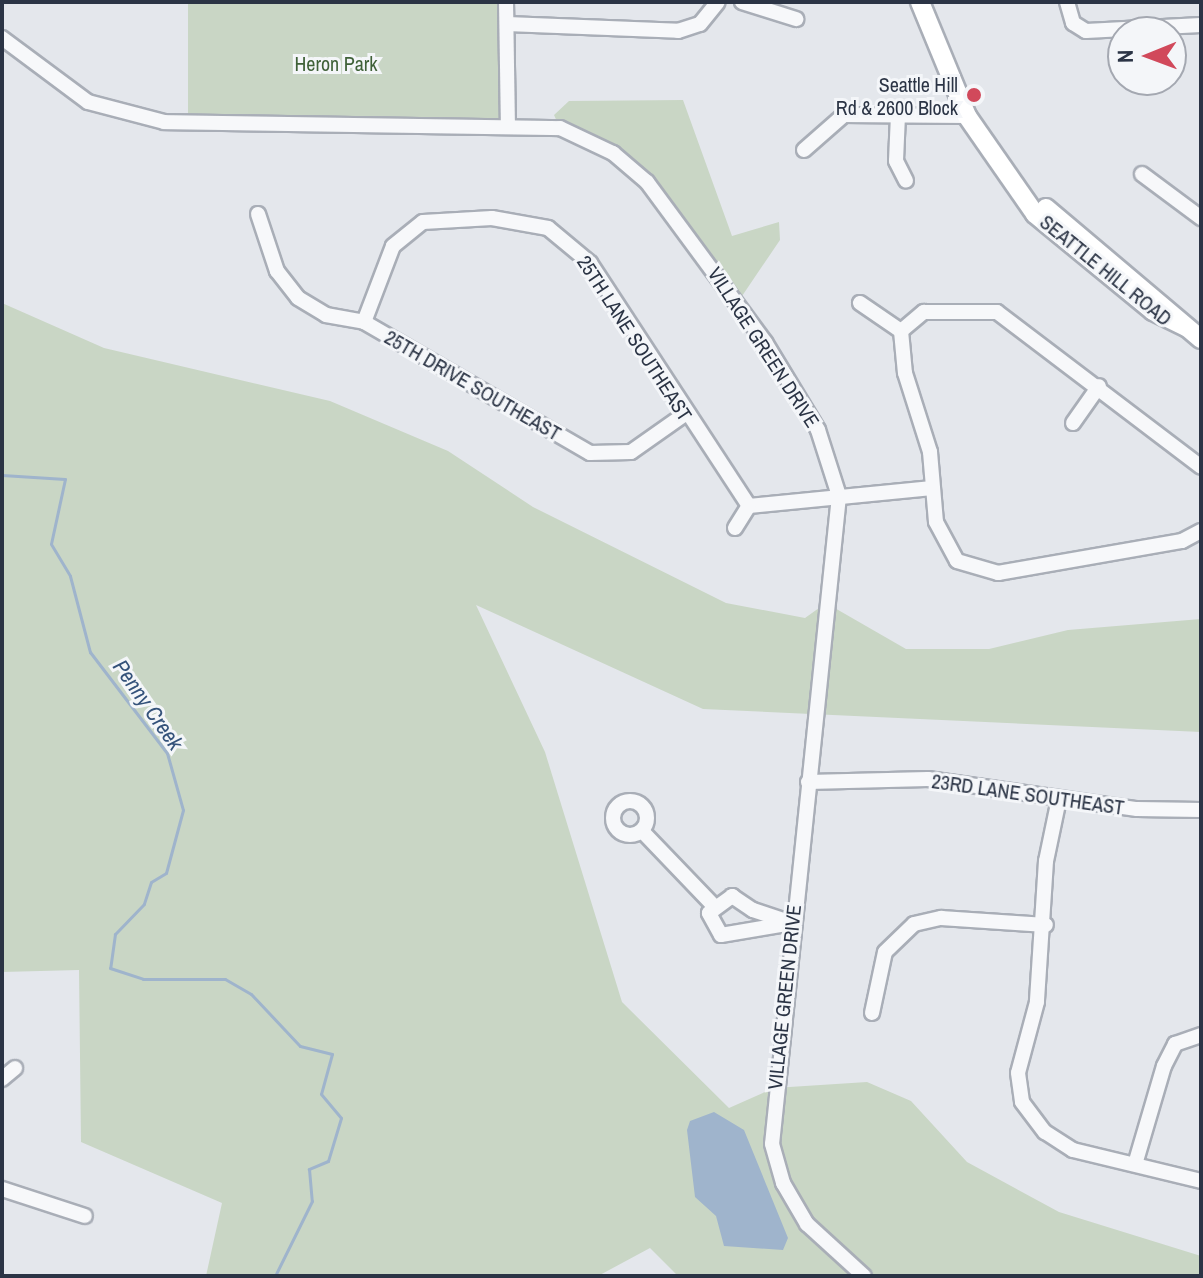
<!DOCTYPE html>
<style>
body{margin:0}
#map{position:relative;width:1203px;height:1278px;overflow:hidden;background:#e4e7ec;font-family:"Archivo Narrow",sans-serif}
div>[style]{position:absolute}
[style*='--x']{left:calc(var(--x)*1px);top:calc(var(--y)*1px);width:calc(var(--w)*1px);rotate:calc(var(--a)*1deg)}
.green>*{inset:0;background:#c9d6c5;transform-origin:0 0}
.water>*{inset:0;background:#9fb4cc}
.stream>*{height:3px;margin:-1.5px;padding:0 1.5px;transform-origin:1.5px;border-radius:1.5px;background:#9fb4cc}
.roads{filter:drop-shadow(2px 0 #a9aeb7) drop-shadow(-2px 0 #a9aeb7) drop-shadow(0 2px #a9aeb7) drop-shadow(0 -2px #a9aeb7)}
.minor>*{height:14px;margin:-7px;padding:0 7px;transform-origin:7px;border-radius:7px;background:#f7f8fa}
.minor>.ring{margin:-7px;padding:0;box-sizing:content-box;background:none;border:14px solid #f7f8fa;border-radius:50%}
.major>*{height:18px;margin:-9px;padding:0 9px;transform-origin:9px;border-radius:9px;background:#fff}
.dots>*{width:22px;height:22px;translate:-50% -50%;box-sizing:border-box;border:4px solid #f4f6f9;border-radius:50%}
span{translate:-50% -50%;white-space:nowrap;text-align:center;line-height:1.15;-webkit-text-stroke:6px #f4f6f9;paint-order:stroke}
.park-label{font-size:20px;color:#3f6138}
.poi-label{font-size:20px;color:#2b3445}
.right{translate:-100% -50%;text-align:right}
.street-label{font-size:20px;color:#2b3445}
.water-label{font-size:22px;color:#34527a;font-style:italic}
.frame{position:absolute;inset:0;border:4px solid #2b3445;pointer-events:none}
.north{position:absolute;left:1107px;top:16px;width:80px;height:80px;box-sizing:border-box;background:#f4f6f9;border:2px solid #a4a8b1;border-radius:50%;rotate:269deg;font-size:22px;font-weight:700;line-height:32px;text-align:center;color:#2b3445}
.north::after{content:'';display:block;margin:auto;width:28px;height:36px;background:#d1495b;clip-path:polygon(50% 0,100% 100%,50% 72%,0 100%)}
</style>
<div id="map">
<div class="green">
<div style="left:188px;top:2px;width:318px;height:122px"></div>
<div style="clip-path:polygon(683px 100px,732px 236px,779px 222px,780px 240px,738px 302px,647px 182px,560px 128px,554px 115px,569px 101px)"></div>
<div style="clip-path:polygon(2px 303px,104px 348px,330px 401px,448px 451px,533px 507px,726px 603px,805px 618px,826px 603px,906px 649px,989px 649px,1068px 630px,1201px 619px,1201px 732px,703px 709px,476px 605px,545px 752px,622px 1002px,729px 1108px,774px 1088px,867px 1082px,911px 1101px,967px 1162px,1059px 1212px,1201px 1256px,1201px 1276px,678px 1276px,650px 1248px,598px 1276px,206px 1276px,222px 1203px,81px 1142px,79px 970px,2px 972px)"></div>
</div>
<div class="water">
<div style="clip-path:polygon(714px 1112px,744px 1130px,788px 1238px,783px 1250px,724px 1246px,716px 1216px,695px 1197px,687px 1130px,690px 1121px)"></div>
</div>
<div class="stream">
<div style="--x:2;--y:475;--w:63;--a:3.6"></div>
<div style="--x:65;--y:479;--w:66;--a:102.2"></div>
<div style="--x:51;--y:544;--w:37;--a:59"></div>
<div style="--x:70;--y:576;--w:79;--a:75.3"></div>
<div style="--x:90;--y:652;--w:127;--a:52.7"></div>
<div style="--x:167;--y:753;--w:59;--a:74.3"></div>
<div style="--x:183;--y:810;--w:65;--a:105.1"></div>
<div style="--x:166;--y:873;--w:17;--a:149"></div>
<div style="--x:151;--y:882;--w:23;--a:108"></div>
<div style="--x:144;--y:904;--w:42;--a:134"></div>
<div style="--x:115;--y:934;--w:34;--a:98"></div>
<div style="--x:110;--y:968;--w:35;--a:18"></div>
<div style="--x:143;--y:979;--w:82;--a:0"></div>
<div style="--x:225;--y:979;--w:30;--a:30"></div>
<div style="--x:251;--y:994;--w:71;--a:46.7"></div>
<div style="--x:300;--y:1046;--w:33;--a:14"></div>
<div style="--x:332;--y:1054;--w:41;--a:105.4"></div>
<div style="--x:321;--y:1094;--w:31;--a:50"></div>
<div style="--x:341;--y:1118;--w:45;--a:106.8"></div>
<div style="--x:328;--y:1161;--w:21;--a:157"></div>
<div style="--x:309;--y:1169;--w:32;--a:85"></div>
<div style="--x:312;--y:1201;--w:84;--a:116.3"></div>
</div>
<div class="roads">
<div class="minor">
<div style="--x:506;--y:2;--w:122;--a:89.1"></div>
<div style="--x:742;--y:2;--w:57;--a:17.5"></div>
<div style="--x:1067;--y:2;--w:22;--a:74"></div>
<div style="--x:1073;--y:23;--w:15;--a:32"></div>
<div style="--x:1086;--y:31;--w:115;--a:-3"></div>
<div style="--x:507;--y:24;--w:171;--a:2.3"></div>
<div style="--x:678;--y:31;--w:23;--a:-18"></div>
<div style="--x:700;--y:24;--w:28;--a:-51"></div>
<div style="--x:2;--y:38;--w:107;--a:36.7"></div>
<div style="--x:88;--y:102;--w:79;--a:14.7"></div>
<div style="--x:164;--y:122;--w:396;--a:0.9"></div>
<div style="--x:560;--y:128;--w:59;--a:25.3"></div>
<div style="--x:613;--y:153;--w:45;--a:40.5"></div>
<div style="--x:647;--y:182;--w:199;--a:53.6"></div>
<div style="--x:765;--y:342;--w:103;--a:58.9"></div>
<div style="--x:818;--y:430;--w:69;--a:72.3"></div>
<div style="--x:839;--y:496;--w:651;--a:95.9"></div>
<div style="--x:772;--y:1144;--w:41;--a:74.2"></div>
<div style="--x:783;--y:1183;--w:48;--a:59.7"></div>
<div style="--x:807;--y:1224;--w:77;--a:42.4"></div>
<div style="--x:898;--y:115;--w:46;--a:92.5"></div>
<div style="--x:896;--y:161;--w:22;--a:63"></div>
<div style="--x:804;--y:150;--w:53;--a:-41.2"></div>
<div style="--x:844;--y:115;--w:123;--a:0.5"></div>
<div style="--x:1142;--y:174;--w:74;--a:36.7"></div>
<div style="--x:258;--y:214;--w:60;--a:71.6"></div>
<div style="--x:277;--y:271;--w:34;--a:52"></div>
<div style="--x:298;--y:298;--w:33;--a:31"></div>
<div style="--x:326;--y:315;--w:39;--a:10"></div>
<div style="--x:364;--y:322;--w:261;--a:30.1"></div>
<div style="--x:590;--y:453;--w:41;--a:-1.4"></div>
<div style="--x:631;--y:452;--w:66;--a:-35.1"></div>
<div style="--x:860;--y:303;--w:50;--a:34.3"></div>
<div style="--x:364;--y:322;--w:81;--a:-69.1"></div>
<div style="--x:393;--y:246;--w:38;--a:-39"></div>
<div style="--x:423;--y:222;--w:69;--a:-3.3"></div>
<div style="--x:492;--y:218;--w:57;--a:10.1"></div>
<div style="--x:548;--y:228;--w:55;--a:39.8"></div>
<div style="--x:590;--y:263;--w:290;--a:56.8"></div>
<div style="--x:749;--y:506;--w:184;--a:-5.6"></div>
<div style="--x:901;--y:331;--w:42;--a:84.6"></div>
<div style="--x:905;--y:373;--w:83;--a:72.4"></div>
<div style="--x:930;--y:452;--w:70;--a:85.1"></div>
<div style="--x:936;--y:522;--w:44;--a:61.7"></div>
<div style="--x:957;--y:561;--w:43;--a:16.3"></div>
<div style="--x:998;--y:573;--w:187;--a:-9.9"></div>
<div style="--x:1182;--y:541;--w:21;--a:-28"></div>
<div style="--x:901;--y:331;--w:30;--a:-40"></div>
<div style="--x:924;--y:312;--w:73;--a:0"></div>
<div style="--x:997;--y:312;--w:256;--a:37.2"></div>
<div style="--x:1073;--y:423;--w:45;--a:-54.9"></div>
<div style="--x:735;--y:528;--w:26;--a:-58"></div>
<div style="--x:808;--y:782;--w:120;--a:-1.4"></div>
<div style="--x:928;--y:779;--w:211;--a:8.2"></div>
<div style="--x:1137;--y:809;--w:64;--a:0.9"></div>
<div style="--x:1059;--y:799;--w:63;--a:101.8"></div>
<div style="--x:1046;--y:861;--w:141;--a:93.7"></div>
<div style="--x:1037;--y:1002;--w:73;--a:105"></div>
<div style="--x:1018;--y:1073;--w:29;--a:82"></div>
<div style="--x:1022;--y:1102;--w:38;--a:53"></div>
<div style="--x:1045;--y:1132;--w:33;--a:33"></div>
<div style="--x:1073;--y:1150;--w:132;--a:13.6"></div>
<div class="ring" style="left:613px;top:801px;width:20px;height:20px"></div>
<div style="--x:642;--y:831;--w:101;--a:46.2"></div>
<div style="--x:732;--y:896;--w:25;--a:34"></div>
<div style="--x:753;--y:910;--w:41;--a:18.4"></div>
<div style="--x:792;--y:923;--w:72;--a:170.4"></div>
<div style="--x:721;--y:935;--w:25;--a:-119"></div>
<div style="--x:709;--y:913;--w:29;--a:-36"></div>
<div style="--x:872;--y:1013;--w:62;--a:-78"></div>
<div style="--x:885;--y:952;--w:40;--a:-44"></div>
<div style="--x:914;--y:924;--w:28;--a:-13"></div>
<div style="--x:941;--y:918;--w:105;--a:3.8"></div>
<div style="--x:2;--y:1079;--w:17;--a:-40"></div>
<div style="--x:1136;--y:1161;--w:99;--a:-73.6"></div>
<div style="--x:1164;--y:1066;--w:25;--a:-63"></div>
<div style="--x:1175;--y:1044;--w:28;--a:-19"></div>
<div style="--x:2;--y:1189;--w:87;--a:18"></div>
</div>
<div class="major">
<div style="--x:920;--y:2;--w:123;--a:67.6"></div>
<div style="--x:967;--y:116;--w:119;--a:55.2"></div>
<div style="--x:1035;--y:214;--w:153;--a:39.4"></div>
<div style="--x:1153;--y:311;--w:37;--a:26"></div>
<div style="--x:1046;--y:208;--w:203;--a:40.2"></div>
</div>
</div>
<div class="dots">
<div style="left:974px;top:95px;background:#d1495b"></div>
</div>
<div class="park-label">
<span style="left:336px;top:63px">Heron Park</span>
</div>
<div class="poi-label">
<span class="right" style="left:958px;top:96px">Seattle Hill<br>Rd &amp; 2600 Block</span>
</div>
<div class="street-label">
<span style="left:1106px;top:270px;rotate:39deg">SEATTLE HILL ROAD</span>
<span style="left:635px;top:338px;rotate:57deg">25TH LANE SOUTHEAST</span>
<span style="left:764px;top:347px;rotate:57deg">VILLAGE GREEN DRIVE</span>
<span style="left:473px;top:385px;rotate:30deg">25TH DRIVE SOUTHEAST</span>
<span style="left:1028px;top:794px;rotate:8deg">23RD LANE SOUTHEAST</span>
<span style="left:784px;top:997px;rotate:-84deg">VILLAGE GREEN DRIVE</span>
</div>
<div class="water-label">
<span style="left:148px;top:705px;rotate:55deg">Penny Creek</span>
</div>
<div class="frame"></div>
<div class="north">N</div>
</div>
